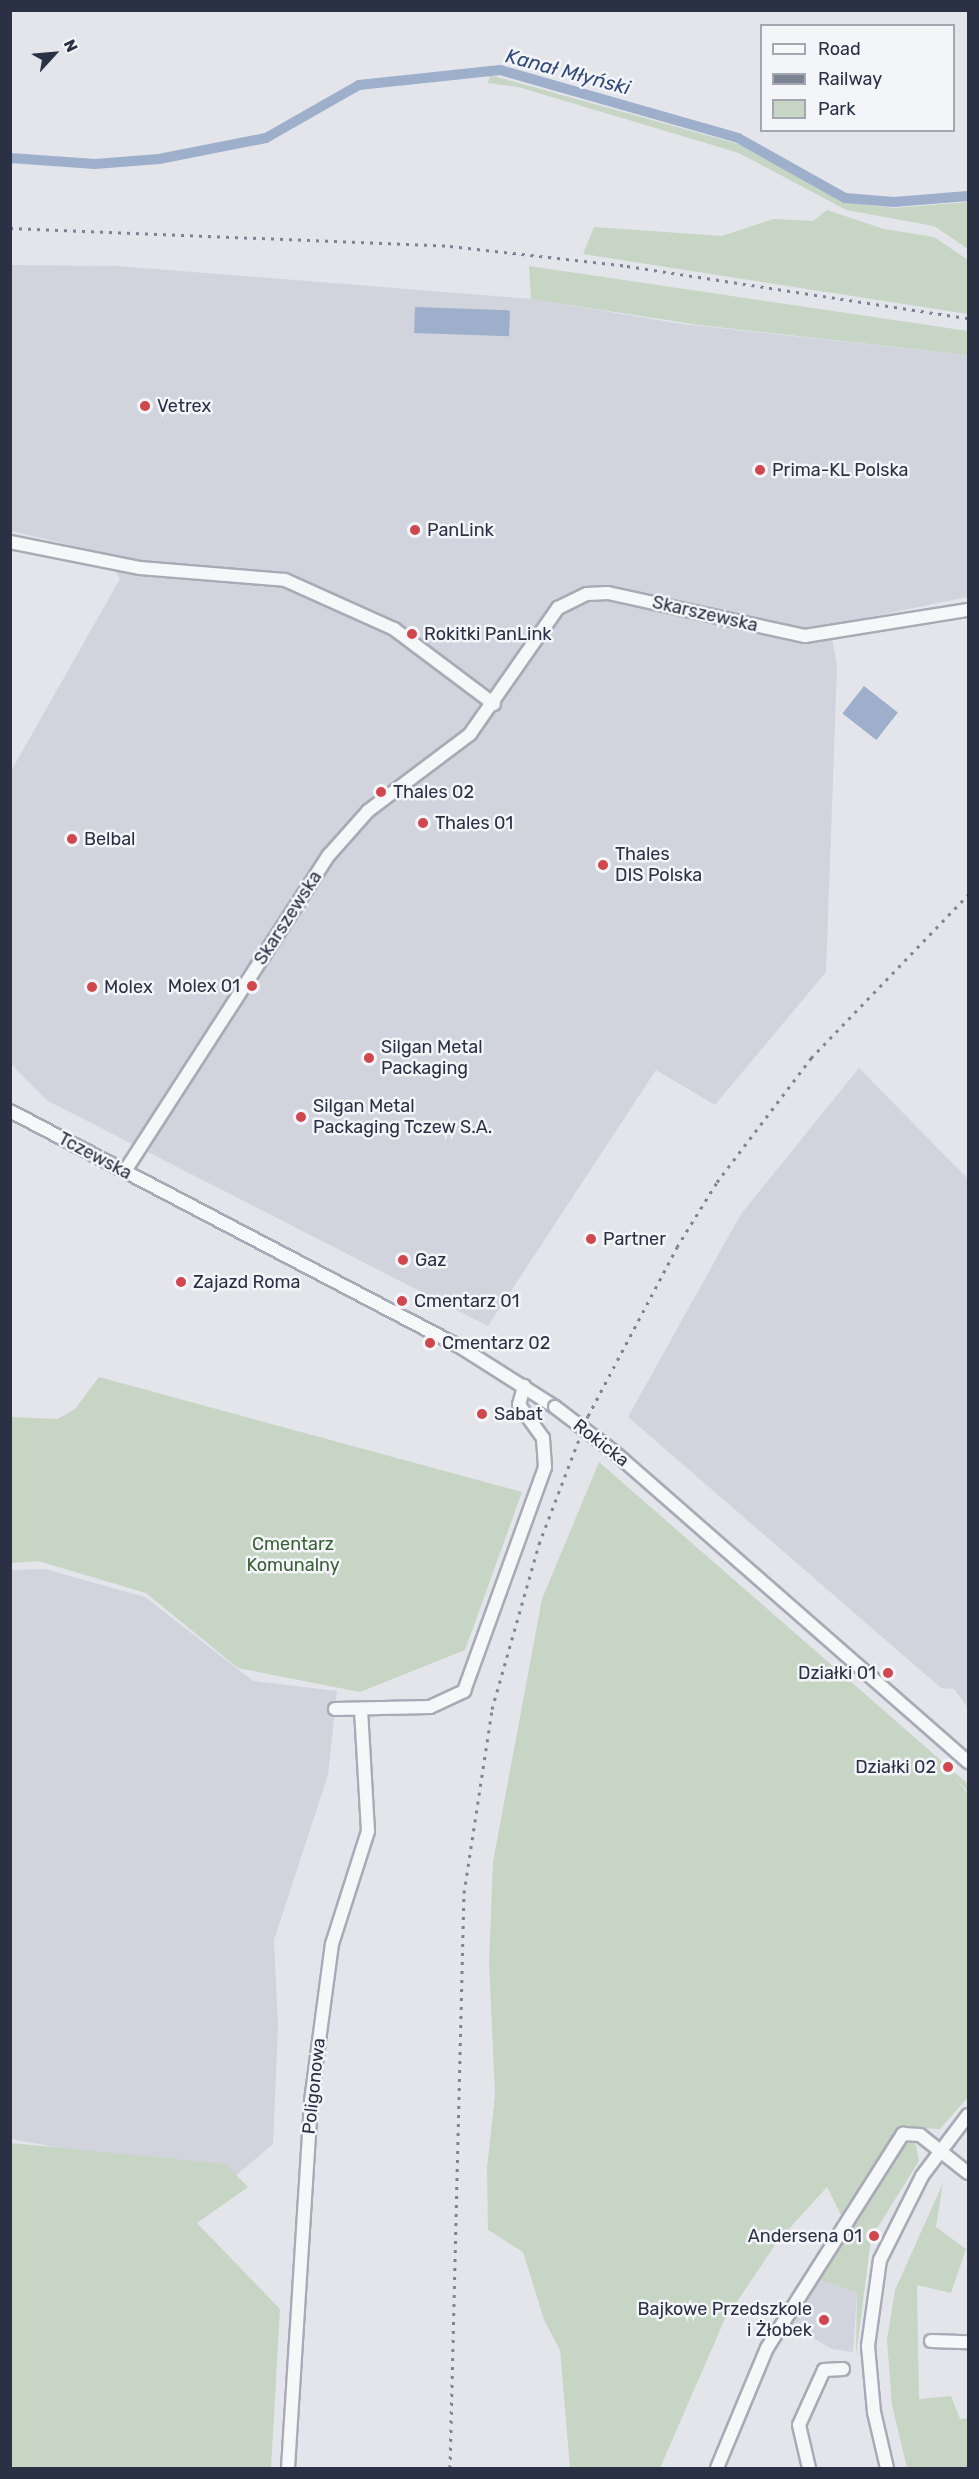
<!DOCTYPE html>
<meta charset="utf-8">
<style>
body{margin:0}
#map{position:relative;width:979px;height:2479px;overflow:hidden;background:#e3e5eb;font-family:Rubik,sans-serif}
div>[style]{position:absolute}
[style*='--x']{left:calc(var(--x)*1px);top:calc(var(--y)*1px);width:calc(var(--w)*1px);rotate:calc(var(--a)*1deg)}
.built>*{inset:0;background:#d1d4dd}
.green>*{inset:0;background:#c6d5c4}
.water>*{inset:0;background:#9eafcc;transform-origin:0 0}
.canal>*{height:10px;margin:-5px;padding:0 5px;transform-origin:5px;border-radius:5px;background:#9eafcc}
.roads{filter:drop-shadow(2px 0 #a8abb6) drop-shadow(-2px 0 #a8abb6) drop-shadow(0 2px #a8abb6) drop-shadow(0 -2px #a8abb6)}
.minor>*{height:12px;margin:-6px;padding:0 6px;transform-origin:6px;border-radius:6px;background:#f6f7f9}
.rail>*{height:3px;margin-top:-1.5px;transform-origin:0;background:repeating-linear-gradient(90deg,#7c8395 0 3px,transparent 0 9px)}
.bridges{filter:drop-shadow(2px 0 #a8abb6) drop-shadow(-2px 0 #a8abb6) drop-shadow(0 2px #a8abb6) drop-shadow(0 -2px #a8abb6)}
.minor-bridge>*{height:12px;margin:-6px;padding:0 6px;transform-origin:6px;border-radius:6px;background:#f6f7f9}
.dots>*{width:16px;height:16px;translate:-50% -50%;box-sizing:border-box;border:3px solid #f3f5f8;border-radius:50%}
span{translate:-50% -50%;white-space:nowrap;text-align:center;line-height:1.15;-webkit-text-stroke:5px #f3f5f8;paint-order:stroke}
.poi-label{font-size:18px;color:#2a3144}
.left{translate:0 -50%;text-align:left}
.right{translate:-100% -50%;text-align:right}
.street-label{font-size:18px;color:#2a3144}
.park-label{font-size:18px;color:#3b6037}
.water-label{font-size:20px;color:#334b79;font-style:italic}
.frame{position:absolute;inset:0;border:12px solid #2a3144;pointer-events:none}
.legend{position:absolute;left:760px;top:24px;width:195px;height:108px;box-sizing:border-box;background:#f3f5f8;border:2px solid #a3a7b0;margin:0;padding:8px 10px;list-style:none;font-size:18px;color:#2a3144}
.legend li{display:flex;align-items:center;gap:12px;height:30px}
.legend b{width:30px;border:2px solid #a3a7b0}
.north{position:absolute;left:24px;top:24px;width:60px;height:60px;-webkit-text-stroke:4px #f3f5f8;paint-order:stroke;rotate:64deg;font-size:16px;font-weight:700;line-height:24px;text-align:center;color:#2a3144}
.north::after{content:'';display:block;margin:auto;width:21px;height:27px;background:#2a3144;clip-path:polygon(50% 0,100% 100%,50% 72%,0 100%)}
</style>
<div id="map">
<div class="built">
<div style="clip-path:polygon(11px 265px,118px 266px,532px 299px,682px 324px,968px 355px,968px 597px,830px 625px,837px 667px,826px 972px,715px 1105px,656px 1070px,488px 1326px,48px 1101px,11px 1064px,11px 771px,120px 579px,104px 553px,11px 531px)"></div>
<div style="clip-path:polygon(859px 1068px,968px 1179px,968px 1708px,954px 1689px,941px 1688px,628px 1417px,741px 1214px)"></div>
<div style="clip-path:polygon(45px 1569px,145px 1597px,253px 1681px,337px 1691px,328px 1775px,274px 1940px,278px 2026px,273px 2144px,232px 2179px,11px 2139px,11px 1570px)"></div>
<div style="clip-path:polygon(817px 2279px,857px 2293px,853px 2352px,832px 2349px,790px 2325px)"></div>
</div>
<div class="green">
<div style="clip-path:polygon(490px 75px,742px 145px,851px 203px,894px 208px,968px 202px,968px 249px,934px 226px,846px 210px,739px 153px,518px 87px,488px 83px)"></div>
<div style="clip-path:polygon(827px 210px,884px 229px,934px 237px,968px 260px,968px 314px,583px 254px,594px 227px,722px 236px,773px 219px,813px 221px)"></div>
<div style="clip-path:polygon(529px 266px,968px 331px,968px 355px,699px 325px,531px 299px)"></div>
<div style="clip-path:polygon(99px 1377px,522px 1492px,465px 1650px,360px 1692px,238px 1668px,146px 1593px,38px 1561px,11px 1563px,11px 1417px,58px 1419px,75px 1409px)"></div>
<div style="clip-path:polygon(599px 1462px,968px 1784px,968px 1792px,953px 1776px,968px 1794px,968px 2097px,940px 2129px,905px 2127px,842px 2217px,827px 2187px,777px 2242px,724px 2321px,660px 2468px,570px 2468px,560px 2350px,544px 2320px,523px 2252px,488px 2230px,487px 2168px,495px 2095px,489px 1963px,493px 1862px,542px 1599px)"></div>
<div style="clip-path:polygon(915px 2141px,919px 2161px,871px 2238px,856px 2356px,857px 2293px,817px 2279px,906px 2144px)"></div>
<div style="clip-path:polygon(11px 2143px,225px 2164px,248px 2187px,197px 2223px,280px 2309px,271px 2468px,11px 2468px)"></div>
<div style="clip-path:polygon(943px 2183px,936px 2227px,966px 2249px,951px 2293px,917px 2285px,919px 2399px,951px 2396px,960px 2419px,968px 2418px,968px 2468px,907px 2468px,892px 2405px,887px 2340px,895px 2290px)"></div>
</div>
<div class="water">
<div style="left:415px;top:307px;width:95px;height:26px;rotate:2deg"></div>
<div style="left:864px;top:686px;width:43px;height:35px;rotate:38deg"></div>
</div>
<div class="canal">
<div style="--x:10;--y:158;--w:85;--a:4"></div>
<div style="--x:95;--y:164;--w:64;--a:-4.5"></div>
<div style="--x:159;--y:159;--w:109;--a:-11.1"></div>
<div style="--x:266;--y:138;--w:107;--a:-29.7"></div>
<div style="--x:359;--y:85;--w:142;--a:-6.1"></div>
<div style="--x:500;--y:70;--w:248;--a:15.9"></div>
<div style="--x:738;--y:138;--w:123;--a:29.3"></div>
<div style="--x:845;--y:198;--w:49;--a:4.7"></div>
<div style="--x:894;--y:202;--w:74;--a:-4.6"></div>
</div>
<div class="roads">
<div class="minor">
<div style="--x:10;--y:542;--w:133;--a:11.3"></div>
<div style="--x:140;--y:568;--w:145;--a:4.7"></div>
<div style="--x:285;--y:580;--w:120;--a:24.2"></div>
<div style="--x:394;--y:629;--w:125;--a:36.9"></div>
<div style="--x:10;--y:1111;--w:510;--a:27.67"></div>
<div style="--x:462;--y:1348;--w:110;--a:32.4"></div>
<div style="--x:125;--y:1171;--w:376;--a:-57.2"></div>
<div style="--x:329;--y:855;--w:59;--a:-48.4"></div>
<div style="--x:368;--y:811;--w:128;--a:-37"></div>
<div style="--x:470;--y:734;--w:154;--a:-55.1"></div>
<div style="--x:558;--y:608;--w:32;--a:-26"></div>
<div style="--x:587;--y:594;--w:21;--a:-3"></div>
<div style="--x:608;--y:593;--w:202;--a:12.3"></div>
<div style="--x:805;--y:636;--w:165;--a:-9.1"></div>
<div style="--x:614;--y:1452;--w:471;--a:41.2"></div>
<div style="--x:335;--y:1709;--w:95;--a:-1.2"></div>
<div style="--x:430;--y:1707;--w:38;--a:-25"></div>
<div style="--x:464;--y:1691;--w:238;--a:-70.1"></div>
<div style="--x:545;--y:1467;--w:29;--a:-94"></div>
<div style="--x:543;--y:1438;--w:41;--a:-126"></div>
<div style="--x:519;--y:1405;--w:20;--a:-75"></div>
<div style="--x:931;--y:2341;--w:37;--a:2"></div>
<div style="--x:288;--y:2468;--w:368;--a:-86.4"></div>
<div style="--x:311;--y:2101;--w:158;--a:-82.4"></div>
<div style="--x:332;--y:1944;--w:119;--a:-72.3"></div>
<div style="--x:368;--y:1831;--w:121;--a:-93.3"></div>
<div style="--x:717;--y:2468;--w:130;--a:-67.4"></div>
<div style="--x:767;--y:2348;--w:254;--a:-57.6"></div>
<div style="--x:903;--y:2134;--w:17;--a:3"></div>
<div style="--x:920;--y:2135;--w:61;--a:38.4"></div>
<div style="--x:809;--y:2468;--w:44;--a:-103.1"></div>
<div style="--x:799;--y:2425;--w:60;--a:-65.6"></div>
<div style="--x:824;--y:2370;--w:19;--a:-3"></div>
<div style="--x:887;--y:2468;--w:57;--a:-103.1"></div>
<div style="--x:874;--y:2412;--w:66;--a:-95.2"></div>
<div style="--x:868;--y:2346;--w:87;--a:-82.1"></div>
<div style="--x:880;--y:2260;--w:94;--a:-63.4"></div>
<div style="--x:922;--y:2176;--w:76;--a:-53"></div>
</div>
</div>
<div class="rail">
<div style="--x:10;--y:228;--w:440;--a:2.3"></div>
<div style="--x:450;--y:246;--w:178;--a:6.4"></div>
<div style="--x:627;--y:266;--w:345;--a:8.7"></div>
<div style="--x:450;--y:2468;--w:575;--a:-88.61"></div>
<div style="--x:464;--y:1893;--w:186;--a:-81.3"></div>
<div style="--x:492;--y:1709;--w:172;--a:-74.1"></div>
<div style="--x:539;--y:1544;--w:137;--a:-69.1"></div>
<div style="--x:588;--y:1416;--w:191;--a:-62.2"></div>
<div style="--x:677;--y:1247;--w:76;--a:-58.4"></div>
<div style="--x:717;--y:1182;--w:156;--a:-52.8"></div>
<div style="--x:811;--y:1058;--w:226;--a:-46.1"></div>
</div>
<div class="bridges">
<div class="minor-bridge">
<div style="--x:555;--y:1407;--w:74;--a:37.3"></div>
</div>
</div>
<div class="dots">
<div style="left:145px;top:406px;background:#d1474e"></div>
<div style="left:760px;top:470px;background:#d1474e"></div>
<div style="left:415px;top:530px;background:#d1474e"></div>
<div style="left:412px;top:634px;background:#d1474e"></div>
<div style="left:381px;top:792px;background:#d1474e"></div>
<div style="left:423px;top:823px;background:#d1474e"></div>
<div style="left:72px;top:839px;background:#d1474e"></div>
<div style="left:603px;top:865px;background:#d1474e"></div>
<div style="left:252px;top:986px;background:#d1474e"></div>
<div style="left:92px;top:987px;background:#d1474e"></div>
<div style="left:369px;top:1058px;background:#d1474e"></div>
<div style="left:301px;top:1117px;background:#d1474e"></div>
<div style="left:591px;top:1239px;background:#d1474e"></div>
<div style="left:403px;top:1260px;background:#d1474e"></div>
<div style="left:181px;top:1282px;background:#d1474e"></div>
<div style="left:402px;top:1301px;background:#d1474e"></div>
<div style="left:430px;top:1343px;background:#d1474e"></div>
<div style="left:482px;top:1414px;background:#d1474e"></div>
<div style="left:888px;top:1673px;background:#d1474e"></div>
<div style="left:948px;top:1767px;background:#d1474e"></div>
<div style="left:874px;top:2236px;background:#d1474e"></div>
<div style="left:824px;top:2320px;background:#d1474e"></div>
</div>
<div class="poi-label">
<span class="left" style="left:157px;top:406px">Vetrex</span>
<span class="left" style="left:772px;top:470px">Prima-KL Polska</span>
<span class="left" style="left:427px;top:530px">PanLink</span>
<span class="left" style="left:424px;top:634px">Rokitki PanLink</span>
<span class="left" style="left:393px;top:792px">Thales 02</span>
<span class="left" style="left:435px;top:823px">Thales 01</span>
<span class="left" style="left:84px;top:839px">Belbal</span>
<span class="left" style="left:615px;top:865px">Thales<br>DIS Polska</span>
<span class="right" style="left:240px;top:986px">Molex 01</span>
<span class="left" style="left:104px;top:987px">Molex</span>
<span class="left" style="left:381px;top:1058px">Silgan Metal<br>Packaging</span>
<span class="left" style="left:313px;top:1117px">Silgan Metal<br>Packaging Tczew S.A.</span>
<span class="left" style="left:603px;top:1239px">Partner</span>
<span class="left" style="left:415px;top:1260px">Gaz</span>
<span class="left" style="left:193px;top:1282px">Zajazd Roma</span>
<span class="left" style="left:414px;top:1301px">Cmentarz 01</span>
<span class="left" style="left:442px;top:1343px">Cmentarz 02</span>
<span class="left" style="left:494px;top:1414px">Sabat</span>
<span class="right" style="left:876px;top:1673px">Działki 01</span>
<span class="right" style="left:936px;top:1767px">Działki 02</span>
<span class="right" style="left:862px;top:2236px">Andersena 01</span>
<span class="right" style="left:812px;top:2320px">Bajkowe Przedszkole<br>i Żłobek</span>
</div>
<div class="street-label">
<span style="left:705px;top:614px;rotate:13deg">Skarszewska</span>
<span style="left:288px;top:918px;rotate:-57deg">Skarszewska</span>
<span style="left:95px;top:1156px;rotate:28deg">Tczewska</span>
<span style="left:601px;top:1443px;rotate:38deg">Rokicka</span>
<span style="left:314px;top:2086px;rotate:-84deg">Poligonowa</span>
</div>
<div class="park-label">
<span style="left:293px;top:1555px">Cmentarz<br>Komunalny</span>
</div>
<div class="water-label">
<span style="left:568px;top:72px;rotate:15deg">Kanał Młyński</span>
</div>
<div class="frame"></div>
<ul class="legend">
<li><b style="height:8px;background:#f6f7f9"></b>Road</li>
<li><b style="height:8px;background:#7c8395"></b>Railway</li>
<li><b style="height:16px;background:#c6d5c4"></b>Park</li>
</ul>
<div class="north">N</div>
</div>
